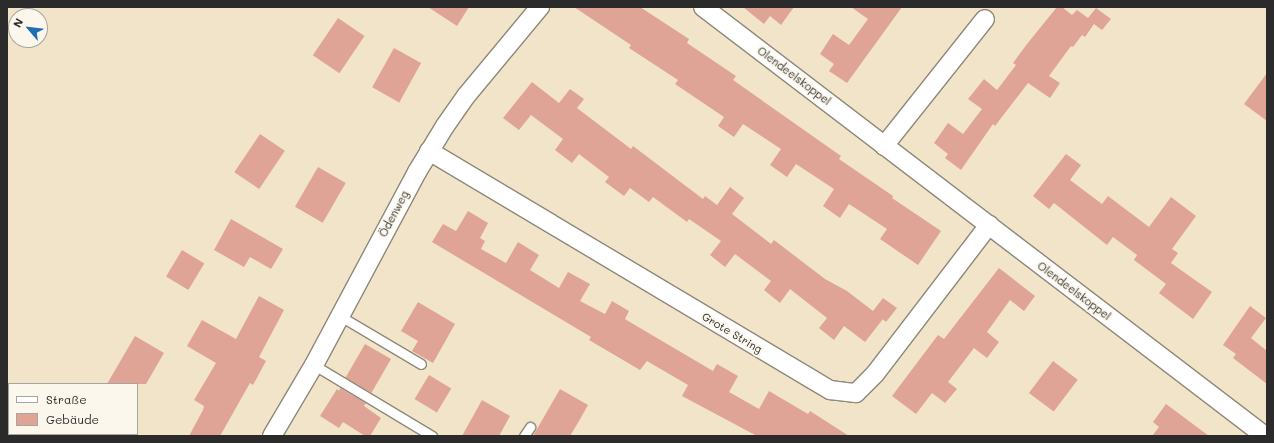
<!DOCTYPE html>
<meta charset="utf-8">
<style>
body{margin:0}
#map{position:relative;width:1274px;height:443px;overflow:hidden;background:#f2e4c8;font-family:Mali,sans-serif}
div>[style]{position:absolute}
[style*='--x']{left:calc(var(--x)*1px);top:calc(var(--y)*1px);width:calc(var(--w)*1px);rotate:calc(var(--a)*1deg)}
.building>*{inset:0;background:#dfa495;transform-origin:0 0}
.roads{filter:drop-shadow(1px 0 #8e887a) drop-shadow(-1px 0 #8e887a) drop-shadow(0 1px #8e887a) drop-shadow(0 -1px #8e887a)}
.service>*{height:9px;margin:-4.5px;padding:0 4.5px;transform-origin:4.5px;border-radius:4.5px;background:#fff}
.minor>*{height:18px;margin:-9px;padding:0 9px;transform-origin:9px;border-radius:9px;background:#fff}
span{translate:-50% -50%;white-space:nowrap;text-align:center;line-height:1.15;-webkit-text-stroke:4px #fbf7ec;paint-order:stroke}
.street-label{font-size:11px;color:#2b2b2b}
.frame{position:absolute;inset:0;border:8px solid #2b2b2b;pointer-events:none}
.legend{position:absolute;left:8px;top:383px;width:130px;height:52px;box-sizing:border-box;background:#fbf7ec;border:1px solid #a8a59f;margin:0;padding:5px 7px;list-style:none;font-size:12px;color:#2b2b2b}
.legend li{display:flex;align-items:center;gap:8px;height:20px}
.legend b{width:20px;border:1px solid #a8a59f}
.north{position:absolute;left:8px;top:8px;width:40px;height:40px;box-sizing:border-box;background:#fbf7ec;border:1px solid #a8a59f;border-radius:50%;rotate:298deg;font-size:11px;font-weight:700;line-height:16px;text-align:center;color:#2b2b2b}
.north::after{content:'';display:block;margin:auto;width:14px;height:18px;background:#1f6fb2;clip-path:polygon(50% 0,100% 100%,50% 72%,0 100%)}
</style>
<div id="map">
<div class="building">
<div style="clip-path:polygon(428px 7px,469px 7px,457px 26px)"></div>
<div style="clip-path:polygon(574px 7px,640px 7px,689px 39px,687px 43px,736px 76px,733px 80px,841px 156px,839px 159px,893px 196px,892px 198px,941px 231px,918px 265px,880px 239px,887px 229px,849px 204px,840px 218px,823px 206px,834px 189px,796px 164px,787px 177px,770px 165px,781px 149px,743px 124px,734px 137px,718px 126px,724px 117px,675px 84px,678px 80px,629px 48px,631px 45px)"></div>
<div style="clip-path:polygon(743px 7px,794px 7px,781px 25px,770px 16px,764px 24px)"></div>
<div style="clip-path:polygon(851px 7px,902px 7px,847px 83px,829px 71px,834px 64px,820px 54px,833px 34px,849px 45px,868px 19px)"></div>
<div style="clip-path:polygon(1057px 7px,1062px 7px,1072px 15px,1077px 10px,1088px 18px,1096px 8px,1111px 19px,1102px 30px,1094px 24px,1085px 37px,1082px 35px,1073px 47px,1071px 46px,1049px 76px,1060px 83px,1050px 98px,1028px 83px,995px 126px,993px 124px,961px 170px,945px 158px,948px 154px,934px 143px,948px 123px,963px 134px,982px 109px,968px 99px,984px 79px,997px 90px,1016px 65px,1013px 63px,1027px 44px)"></div>
<div style="left:338px;top:18px;width:32px;height:45px;rotate:34deg"></div>
<div style="left:394px;top:48px;width:31px;height:45px;rotate:29deg"></div>
<div style="clip-path:polygon(1267px 73px,1267px 121px,1244px 104px)"></div>
<div style="clip-path:polygon(532px 82px,559px 103px,570px 89px,584px 99px,577px 108px,631px 149px,633px 146px,703px 199px,705px 196px,717px 205px,730px 187px,744px 198px,732px 214px,771px 244px,774px 240px,825px 279px,847px 291px,873px 311px,883px 298px,897px 308px,886px 322px,878px 315px,883px 319px,865px 342px,844px 326px,834px 340px,819px 328px,827px 318px,790px 289px,780px 303px,764px 290px,771px 281px,735px 254px,725px 267px,710px 255px,721px 241px,689px 219px,687px 222px,653px 197px,649px 202px,630px 188px,624px 196px,605px 182px,609px 177px,579px 154px,572px 163px,555px 150px,563px 139px,531px 115px,519px 130px,503px 118px)"></div>
<div style="left:260px;top:134px;width:30px;height:46px;rotate:34deg"></div>
<div style="clip-path:polygon(1066px 154px,1081px 165px,1070px 180px,1102px 204px,1108px 196px,1149px 227px,1171px 197px,1196px 216px,1172px 249px,1178px 253px,1171px 263px,1212px 292px,1193px 319px,1159px 293px,1166px 284px,1134px 260px,1137px 255px,1113px 237px,1107px 245px,1054px 203px,1049px 209px,1033px 196px)"></div>
<div style="left:318px;top:167px;width:32px;height:46px;rotate:30deg"></div>
<div style="clip-path:polygon(468px 211px,488px 223px,480px 238px,485px 241px,481px 249px,506px 263px,518px 242px,539px 255px,530px 270px,559px 288px,568px 272px,590px 284px,580px 301px,605px 314px,612px 301px,629px 311px,625px 319px,640px 328px,713px 371px,717px 364px,738px 376px,729px 392px,759px 409px,769px 391px,808px 414px,810px 411px,849px 436px,757px 436px,682px 396px,688px 385px,647px 361px,640px 370px,589px 340px,591px 337px,432px 242px,443px 224px,456px 231px)"></div>
<div style="clip-path:polygon(231px 219px,283px 249px,271px 269px,250px 257px,244px 267px,214px 250px)"></div>
<div style="left:182px;top:250px;width:26px;height:31px;rotate:31deg"></div>
<div style="clip-path:polygon(999px 268px,1035px 296px,1024px 311px,1010px 300px,987px 332px,999px 342px,987px 358px,974px 348px,948px 382px,957px 389px,945px 403px,932px 393px,916px 414px,892px 396px,938px 335px,944px 339px)"></div>
<div style="clip-path:polygon(259px 296px,284px 310px,259px 357px,266px 361px,253px 385px,250px 383px,220px 436px,189px 436px,203px 410px,204px 406px,194px 400px,216px 363px,187px 346px,202px 320px,236px 339px)"></div>
<div style="clip-path:polygon(418px 302px,455px 324px,433px 363px,412px 351px,418px 341px,401px 331px)"></div>
<div style="clip-path:polygon(1250px 306px,1266px 318px,1251px 338px,1267px 351px,1267px 384px,1233px 358px,1236px 354px,1223px 345px)"></div>
<div style="clip-path:polygon(135px 336px,164px 353px,146px 384px,107px 384px)"></div>
<div style="left:365px;top:344px;width:30px;height:39px;rotate:30deg"></div>
<div style="left:1053px;top:361px;width:31px;height:40px;rotate:37deg"></div>
<div style="left:429px;top:375px;width:26px;height:28px;rotate:31deg"></div>
<div style="clip-path:polygon(340px 388px,366px 403px,364px 406px,381px 418px,370px 436px,365px 436px,343px 422px,339px 428px,320px 416px,337px 389px,339px 391px)"></div>
<div style="clip-path:polygon(560px 389px,588px 405px,579px 421px,570px 436px,533px 436px)"></div>
<div style="clip-path:polygon(482px 400px,510px 416px,499px 436px,462px 436px)"></div>
<div style="clip-path:polygon(1166px 404px,1209px 436px,1152px 436px,1159px 427px,1153px 422px)"></div>
</div>
<div class="roads">
<div class="service">
<div style="--x:340;--y:316;--w:94;--a:30.7"></div>
<div style="--x:314;--y:365;--w:138;--a:31"></div>
<div style="--x:524;--y:436;--w:11;--a:-56"></div>
</div>
<div class="minor">
<div style="--x:703;--y:7;--w:707;--a:37.36"></div>
<div style="--x:884;--y:146;--w:162;--a:-51.5"></div>
<div style="--x:429;--y:151;--w:467;--a:30.8"></div>
<div style="--x:830;--y:390;--w:26;--a:7"></div>
<div style="--x:856;--y:393;--w:27;--a:-45"></div>
<div style="--x:875;--y:374;--w:188;--a:-52.6"></div>
<div style="--x:272;--y:436;--w:82;--a:-59.4"></div>
<div style="--x:314;--y:365;--w:219;--a:-61.9"></div>
<div style="--x:417;--y:172;--w:54;--a:-58.7"></div>
<div style="--x:445;--y:126;--w:37;--a:-55"></div>
<div style="--x:466;--y:96;--w:116;--a:-50.3"></div>
</div>
</div>
<div class="street-label">
<span style="left:794px;top:76px;rotate:37deg">Olendeelskoppel</span>
<span style="left:394px;top:214px;rotate:-62deg">Ödenweg</span>
<span style="left:1074px;top:291px;rotate:37deg">Olendeelskoppel</span>
<span style="left:732px;top:333px;rotate:31deg">Grote String</span>
</div>
<div class="frame"></div>
<ul class="legend">
<li><b style="height:5px;background:#fff"></b>Straße</li>
<li><b style="height:11px;background:#dfa495"></b>Gebäude</li>
</ul>
<div class="north">N</div>
</div>
